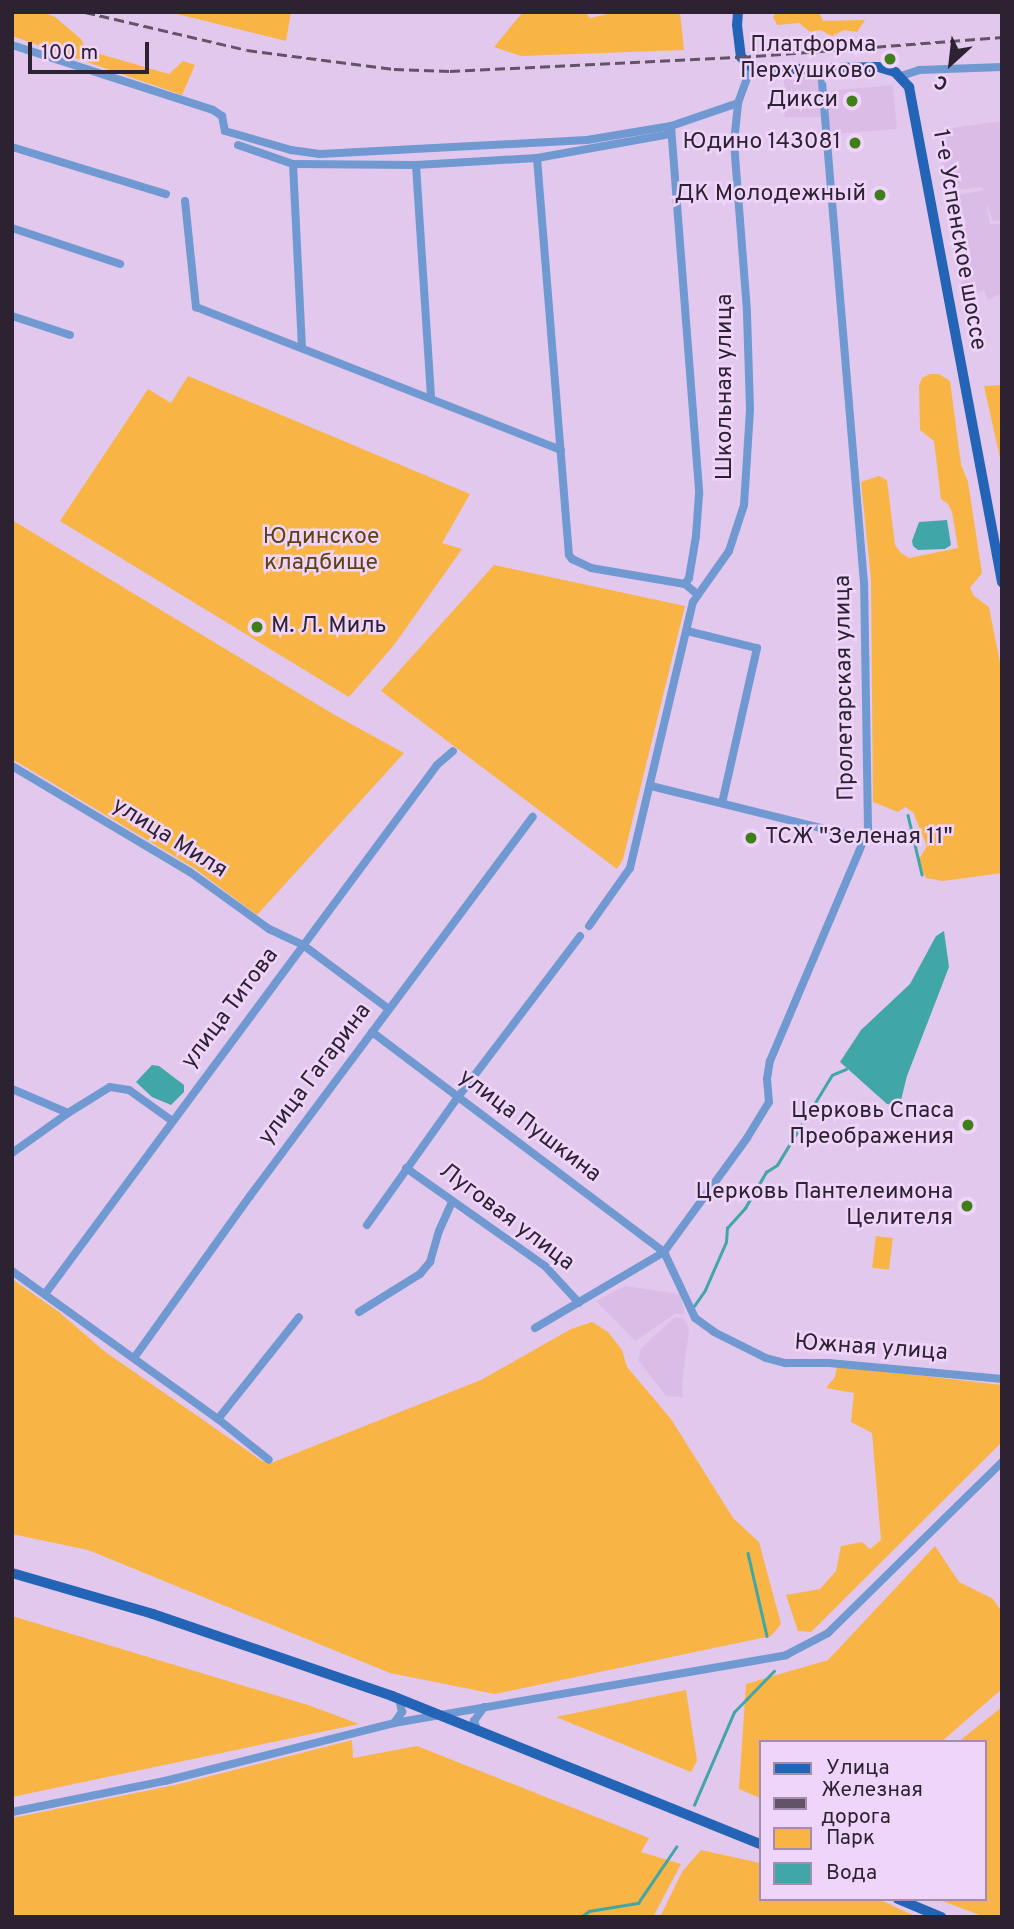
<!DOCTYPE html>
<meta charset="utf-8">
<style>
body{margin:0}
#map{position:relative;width:1014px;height:1929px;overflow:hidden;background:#e3c8ed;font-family:Overpass,sans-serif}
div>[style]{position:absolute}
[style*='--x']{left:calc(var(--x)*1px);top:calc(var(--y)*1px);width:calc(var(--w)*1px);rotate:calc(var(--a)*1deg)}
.built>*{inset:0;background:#dbbce7;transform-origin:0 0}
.green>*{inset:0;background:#f8b445;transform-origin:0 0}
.water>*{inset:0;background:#41a6a7}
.stream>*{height:2.5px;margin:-1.25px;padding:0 1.25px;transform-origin:1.25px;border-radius:1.25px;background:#41a6a7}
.minor>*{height:8px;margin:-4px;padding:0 4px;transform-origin:4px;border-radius:4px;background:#7099d2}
.major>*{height:10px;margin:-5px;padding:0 5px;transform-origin:5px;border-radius:5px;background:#2464b6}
.rail>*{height:2.5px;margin-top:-1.25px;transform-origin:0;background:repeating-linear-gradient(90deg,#635369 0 10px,transparent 0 15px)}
.dots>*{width:19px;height:19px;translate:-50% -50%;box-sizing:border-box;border:4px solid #f0d5fb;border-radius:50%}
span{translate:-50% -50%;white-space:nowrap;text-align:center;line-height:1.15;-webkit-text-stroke:5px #f0d5fb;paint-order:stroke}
.poi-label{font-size:23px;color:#2d2231}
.right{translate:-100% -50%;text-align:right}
.left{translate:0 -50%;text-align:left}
.street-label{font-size:23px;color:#2d2231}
.park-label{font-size:23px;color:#5e4211}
.frame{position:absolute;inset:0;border:14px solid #2d2231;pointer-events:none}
.legend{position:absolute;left:759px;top:1740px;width:228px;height:161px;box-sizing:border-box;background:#f0d5fb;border:2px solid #a28daa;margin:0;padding:9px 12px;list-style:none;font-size:21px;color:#2d2231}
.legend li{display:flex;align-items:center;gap:14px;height:35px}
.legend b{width:35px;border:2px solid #a28daa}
.north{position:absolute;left:916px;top:28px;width:70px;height:70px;-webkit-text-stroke:5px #f0d5fb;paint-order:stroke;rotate:207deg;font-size:19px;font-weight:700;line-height:28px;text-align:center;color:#2d2231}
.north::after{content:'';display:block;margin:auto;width:24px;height:32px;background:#2d2231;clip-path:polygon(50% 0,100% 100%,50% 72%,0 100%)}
.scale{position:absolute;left:28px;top:42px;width:121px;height:32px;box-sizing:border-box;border:4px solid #2d2231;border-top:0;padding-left:9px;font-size:21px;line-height:24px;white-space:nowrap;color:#2d2231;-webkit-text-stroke:5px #f0d5fb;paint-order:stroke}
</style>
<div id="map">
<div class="built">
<div style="left:820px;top:77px;width:40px;height:36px;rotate:89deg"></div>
<div style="left:893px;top:85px;width:44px;height:69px;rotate:85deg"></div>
<div style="clip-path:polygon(1002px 121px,1002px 221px,993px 221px,986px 202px,990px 224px,1002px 224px,1002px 307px,999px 294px,988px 300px,984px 290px,965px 297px,960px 282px,973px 275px,956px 226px,967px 223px,954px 196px,983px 190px,982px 187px,956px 190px,943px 175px,938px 130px)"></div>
<div style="clip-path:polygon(625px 1286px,680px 1294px,685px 1314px,675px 1314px,635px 1341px,596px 1301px)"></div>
<div style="clip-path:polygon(675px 1317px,684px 1319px,689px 1330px,682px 1384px,683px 1397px,666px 1396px,638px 1360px,641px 1348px)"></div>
</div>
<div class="green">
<div style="clip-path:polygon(12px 12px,42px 12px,55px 17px,81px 39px,86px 50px,169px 74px,183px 61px,195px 65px,182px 95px,12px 36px)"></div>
<div style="clip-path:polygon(169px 12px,291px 12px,286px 41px)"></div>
<div style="clip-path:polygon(523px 12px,585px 12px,590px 18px,617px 12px,680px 12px,684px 50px,521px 56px,494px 47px)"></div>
<div style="clip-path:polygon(776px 12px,819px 12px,823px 21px,865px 20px,857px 32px,844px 30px,832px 36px,820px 30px,810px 32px,799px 23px,777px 25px,773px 17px)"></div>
<div style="clip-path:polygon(930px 374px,939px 374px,950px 381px,961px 464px,968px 482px,982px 573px,970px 588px,974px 596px,989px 607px,1002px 673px,1002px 873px,943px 881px,926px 878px,918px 861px,927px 846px,913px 812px,905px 807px,898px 812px,873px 802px,871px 580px,861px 482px,879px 476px,887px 480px,895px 545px,901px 553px,909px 558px,958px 548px,952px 512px,948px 504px,941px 499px,934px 441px,920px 430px,919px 386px,922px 378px)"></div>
<div style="clip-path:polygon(188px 376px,470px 494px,442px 543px,462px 549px,394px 645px,349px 697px,60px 521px,148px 389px,171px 403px)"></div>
<div style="clip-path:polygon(1002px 385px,1002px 467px,984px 386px)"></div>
<div style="clip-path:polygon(12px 520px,333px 714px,404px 753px,257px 915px,194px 868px,12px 759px)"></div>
<div style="clip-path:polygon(494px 565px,685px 606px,623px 859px,617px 869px,381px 691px)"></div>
<div style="left:876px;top:1236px;width:17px;height:32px;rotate:7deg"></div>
<div style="clip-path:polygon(12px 1279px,59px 1312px,104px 1351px,262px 1461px,271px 1463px,481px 1380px,571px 1329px,592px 1322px,608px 1332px,622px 1350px,627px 1367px,671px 1419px,733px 1518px,759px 1542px,781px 1624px,771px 1636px,495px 1694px,390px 1673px,88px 1550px,12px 1534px)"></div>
<div style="clip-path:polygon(837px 1366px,1002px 1385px,1002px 1442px,811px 1632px,798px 1631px,786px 1595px,820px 1589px,836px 1571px,841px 1546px,862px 1542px,870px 1549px,881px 1540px,872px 1433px,851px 1422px,854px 1393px,826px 1388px,835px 1377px)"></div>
<div style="clip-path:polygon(935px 1546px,959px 1582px,993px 1599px,1002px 1612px,1002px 1689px,941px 1742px,760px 1742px,760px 1798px,739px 1789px,746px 1684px,828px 1660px)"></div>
<div style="clip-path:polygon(12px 1616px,311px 1706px,359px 1724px,12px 1797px)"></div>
<div style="clip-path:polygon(686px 1690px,697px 1761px,691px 1772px,556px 1717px)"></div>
<div style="clip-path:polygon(1002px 1707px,1002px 1917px,985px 1917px,937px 1899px,984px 1899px,984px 1742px,958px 1742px)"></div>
<div style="clip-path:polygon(352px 1740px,353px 1758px,417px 1746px,649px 1838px,641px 1852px,681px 1864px,653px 1917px,12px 1917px,12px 1818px,175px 1785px)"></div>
<div style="clip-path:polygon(701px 1850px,760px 1863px,760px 1899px,878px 1899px,917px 1917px,660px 1917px,682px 1872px)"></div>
</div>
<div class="water">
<div style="clip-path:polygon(947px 520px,951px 545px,945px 549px,918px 550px,913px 546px,912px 541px,919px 522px)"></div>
<div style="clip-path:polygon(944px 931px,949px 967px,907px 1076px,901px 1100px,895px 1105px,887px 1104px,840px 1062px,861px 1030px,910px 984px,936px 936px)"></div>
<div style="clip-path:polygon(152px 1065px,159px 1066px,184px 1085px,184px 1092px,171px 1105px,152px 1097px,136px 1082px)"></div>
</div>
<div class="stream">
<div style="--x:908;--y:815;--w:61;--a:76.7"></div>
<div style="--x:694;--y:1306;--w:19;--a:-55"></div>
<div style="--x:705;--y:1290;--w:52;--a:-66.4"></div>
<div style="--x:726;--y:1242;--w:14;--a:-86"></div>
<div style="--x:727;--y:1228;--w:27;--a:-48"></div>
<div style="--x:745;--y:1208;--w:42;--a:-59.7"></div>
<div style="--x:766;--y:1172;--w:13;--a:-32"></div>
<div style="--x:777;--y:1165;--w:105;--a:-58.6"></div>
<div style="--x:832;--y:1075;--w:15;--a:-23"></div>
<div style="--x:748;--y:1553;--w:85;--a:77.1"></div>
<div style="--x:694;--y:1805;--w:101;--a:-66.7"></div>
<div style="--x:734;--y:1712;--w:57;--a:-45.7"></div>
<div style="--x:581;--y:1917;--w:10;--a:-37"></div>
<div style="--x:589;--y:1911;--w:50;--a:-9.3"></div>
<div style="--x:638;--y:1903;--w:68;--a:-55.8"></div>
</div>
<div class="minor">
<div style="--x:12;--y:45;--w:211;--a:17.9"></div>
<div style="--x:213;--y:110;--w:11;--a:34"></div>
<div style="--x:222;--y:116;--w:15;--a:79"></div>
<div style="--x:225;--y:131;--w:69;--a:16.1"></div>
<div style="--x:291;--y:150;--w:29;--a:8"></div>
<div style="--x:320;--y:154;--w:267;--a:-3"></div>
<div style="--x:587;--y:140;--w:85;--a:-9.5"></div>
<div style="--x:671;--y:126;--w:71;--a:-18.9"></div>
<div style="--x:901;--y:76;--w:19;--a:-18"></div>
<div style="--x:919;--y:70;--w:83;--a:-2.1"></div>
<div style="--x:671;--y:126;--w:369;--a:85.6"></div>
<div style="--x:699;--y:494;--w:42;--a:94.1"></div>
<div style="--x:696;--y:536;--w:43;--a:99.5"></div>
<div style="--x:689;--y:578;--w:7;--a:124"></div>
<div style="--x:238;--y:145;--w:58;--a:19.1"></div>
<div style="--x:293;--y:164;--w:123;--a:0.5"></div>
<div style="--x:416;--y:165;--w:121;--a:-3.3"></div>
<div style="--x:537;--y:158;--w:135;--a:-10.2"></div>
<div style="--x:12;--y:147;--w:161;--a:17"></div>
<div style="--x:537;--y:158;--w:398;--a:85.4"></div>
<div style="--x:569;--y:555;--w:5;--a:53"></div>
<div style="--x:572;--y:559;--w:21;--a:25"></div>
<div style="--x:591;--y:568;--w:95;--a:9.7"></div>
<div style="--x:685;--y:584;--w:17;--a:40"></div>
<div style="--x:293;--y:164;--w:183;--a:87.2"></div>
<div style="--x:416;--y:165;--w:233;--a:86.3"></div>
<div style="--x:185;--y:201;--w:107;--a:84.1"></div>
<div style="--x:196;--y:307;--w:392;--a:21.4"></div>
<div style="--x:12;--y:228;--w:114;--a:18.4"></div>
<div style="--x:12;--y:316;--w:61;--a:18.1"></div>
<div style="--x:687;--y:631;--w:72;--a:13.7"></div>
<div style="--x:757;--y:648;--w:159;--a:102.7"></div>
<div style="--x:12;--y:766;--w:207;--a:30.8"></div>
<div style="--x:190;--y:872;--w:97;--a:35.8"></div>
<div style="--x:269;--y:929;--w:38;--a:25"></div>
<div style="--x:303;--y:945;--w:107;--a:36.7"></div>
<div style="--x:651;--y:786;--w:220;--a:13.9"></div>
<div style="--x:589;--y:926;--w:71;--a:-54.7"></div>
<div style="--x:630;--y:868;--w:273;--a:-76.7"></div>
<div style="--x:693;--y:602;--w:62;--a:-54.8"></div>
<div style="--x:729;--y:551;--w:48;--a:-71.9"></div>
<div style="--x:744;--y:505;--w:96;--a:-86.4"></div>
<div style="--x:750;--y:409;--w:98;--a:-91.8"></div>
<div style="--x:747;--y:311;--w:169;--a:-94.4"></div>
<div style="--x:734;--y:142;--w:39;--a:-84"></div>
<div style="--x:738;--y:103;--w:37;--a:-70"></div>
<div style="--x:372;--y:1032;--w:366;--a:37"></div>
<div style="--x:664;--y:1252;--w:73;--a:64.8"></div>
<div style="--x:695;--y:1318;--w:24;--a:36"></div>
<div style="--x:714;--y:1332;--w:58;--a:26.6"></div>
<div style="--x:766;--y:1358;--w:20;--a:15"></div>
<div style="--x:785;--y:1363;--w:44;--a:0"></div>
<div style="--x:829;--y:1363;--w:174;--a:5.3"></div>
<div style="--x:12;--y:1089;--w:61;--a:23.2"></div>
<div style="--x:12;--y:1153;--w:69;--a:-35.5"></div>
<div style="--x:68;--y:1113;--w:49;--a:-31.8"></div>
<div style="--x:110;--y:1087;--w:19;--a:9"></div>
<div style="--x:129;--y:1090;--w:52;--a:35.5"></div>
<div style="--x:406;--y:1168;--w:170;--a:35.2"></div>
<div style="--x:545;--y:1266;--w:50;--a:47.4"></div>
<div style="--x:367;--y:1225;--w:157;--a:-54.6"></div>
<div style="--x:458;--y:1097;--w:202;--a:-52.8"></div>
<div style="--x:12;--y:1271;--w:254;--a:35.7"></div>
<div style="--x:218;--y:1419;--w:65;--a:38.8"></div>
<div style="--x:45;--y:1294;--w:658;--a:-53.46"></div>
<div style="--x:437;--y:765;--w:21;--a:-41"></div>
<div style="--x:359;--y:1312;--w:72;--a:-31.9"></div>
<div style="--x:420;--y:1274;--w:16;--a:-50"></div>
<div style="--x:430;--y:1262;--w:32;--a:-74"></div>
<div style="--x:439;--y:1231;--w:32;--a:-66"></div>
<div style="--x:535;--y:1328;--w:150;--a:-30.5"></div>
<div style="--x:664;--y:1252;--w:141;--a:-53.9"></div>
<div style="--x:747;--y:1138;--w:42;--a:-58.6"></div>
<div style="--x:769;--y:1102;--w:23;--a:-95"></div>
<div style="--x:767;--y:1079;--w:18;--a:-81"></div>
<div style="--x:770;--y:1061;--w:251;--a:-67"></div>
<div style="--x:868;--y:830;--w:247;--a:-90.9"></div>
<div style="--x:864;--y:583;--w:515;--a:-94.79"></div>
<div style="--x:134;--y:1358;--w:199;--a:-54.4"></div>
<div style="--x:250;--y:1196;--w:473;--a:-53.3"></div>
<div style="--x:218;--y:1419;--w:130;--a:-51.5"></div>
<div style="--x:394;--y:1723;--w:14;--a:-54"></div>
<div style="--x:402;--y:1712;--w:13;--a:-103"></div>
<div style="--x:478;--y:1732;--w:12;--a:-110"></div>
<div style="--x:474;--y:1721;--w:17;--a:-54"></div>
<div style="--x:12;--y:1812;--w:156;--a:-11.5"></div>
<div style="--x:165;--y:1781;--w:236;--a:-14.2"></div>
<div style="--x:394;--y:1723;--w:398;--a:-9.8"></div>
<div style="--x:786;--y:1655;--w:47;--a:-27.6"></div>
<div style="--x:828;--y:1633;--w:244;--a:-44.5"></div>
</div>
<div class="major">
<div style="--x:738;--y:12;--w:13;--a:94"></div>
<div style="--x:737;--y:25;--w:32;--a:83"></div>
<div style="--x:741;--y:57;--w:19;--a:43"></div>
<div style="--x:755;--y:70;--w:123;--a:-1.4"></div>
<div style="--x:878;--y:67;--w:18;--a:16"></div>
<div style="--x:895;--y:72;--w:21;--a:47"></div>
<div style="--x:909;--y:87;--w:504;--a:79.36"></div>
<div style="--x:12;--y:1573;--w:147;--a:16.2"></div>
<div style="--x:153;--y:1614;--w:253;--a:18.9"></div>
<div style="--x:392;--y:1696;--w:397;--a:21.9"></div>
<div style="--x:898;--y:1899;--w:47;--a:22.7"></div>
</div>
<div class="rail">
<div style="--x:85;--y:12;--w:166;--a:13.2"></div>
<div style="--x:247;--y:50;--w:148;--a:7.4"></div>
<div style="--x:394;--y:69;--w:56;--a:2"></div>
<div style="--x:450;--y:71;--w:291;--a:-2.8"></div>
<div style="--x:741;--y:57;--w:262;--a:-4.4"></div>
</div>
<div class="dots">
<div style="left:890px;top:59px;background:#407e1a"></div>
<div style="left:852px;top:101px;background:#407e1a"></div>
<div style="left:855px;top:143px;background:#407e1a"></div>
<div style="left:880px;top:195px;background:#407e1a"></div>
<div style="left:257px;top:627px;background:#407e1a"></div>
<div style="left:751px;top:838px;background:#407e1a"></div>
<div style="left:968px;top:1125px;background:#407e1a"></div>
<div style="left:967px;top:1206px;background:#407e1a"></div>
</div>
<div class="poi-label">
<span class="right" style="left:876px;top:59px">Платформа<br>Перхушково</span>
<span class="right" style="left:838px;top:101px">Дикси</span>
<span class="right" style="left:841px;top:143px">Юдино 143081</span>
<span class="right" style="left:866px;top:195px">ДК Молодежный</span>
<span class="left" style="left:271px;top:627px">М. Л. Миль</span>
<span class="left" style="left:765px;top:838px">ТСЖ "Зеленая 11"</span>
<span class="right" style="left:954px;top:1125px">Церковь Спаса<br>Преображения</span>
<span class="right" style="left:953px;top:1206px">Церковь Пантелеимона<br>Целителя</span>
</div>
<div class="street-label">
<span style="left:958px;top:240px;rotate:80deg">1-е Успенское шоссе</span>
<span style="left:726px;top:387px;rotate:-90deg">Школьная улица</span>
<span style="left:846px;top:688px;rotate:-91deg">Пролетарская улица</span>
<span style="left:169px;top:839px;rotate:32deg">улица Миля</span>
<span style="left:231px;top:1009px;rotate:-53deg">улица Титова</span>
<span style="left:316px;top:1075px;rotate:-53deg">улица Гагарина</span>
<span style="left:529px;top:1127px;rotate:37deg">улица Пушкина</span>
<span style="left:506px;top:1218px;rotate:37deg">Луговая улица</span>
<span style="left:871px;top:1349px;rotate:4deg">Южная улица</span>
</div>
<div class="park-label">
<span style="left:321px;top:551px">Юдинское<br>кладбище</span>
</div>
<div class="frame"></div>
<ul class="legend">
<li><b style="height:9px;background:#2464b6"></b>Улица</li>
<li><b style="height:9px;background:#635369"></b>Железная дорога</li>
<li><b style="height:19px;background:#f8b445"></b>Парк</li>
<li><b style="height:19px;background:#41a6a7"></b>Вода</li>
</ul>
<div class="north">С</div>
<div class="scale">100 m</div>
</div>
